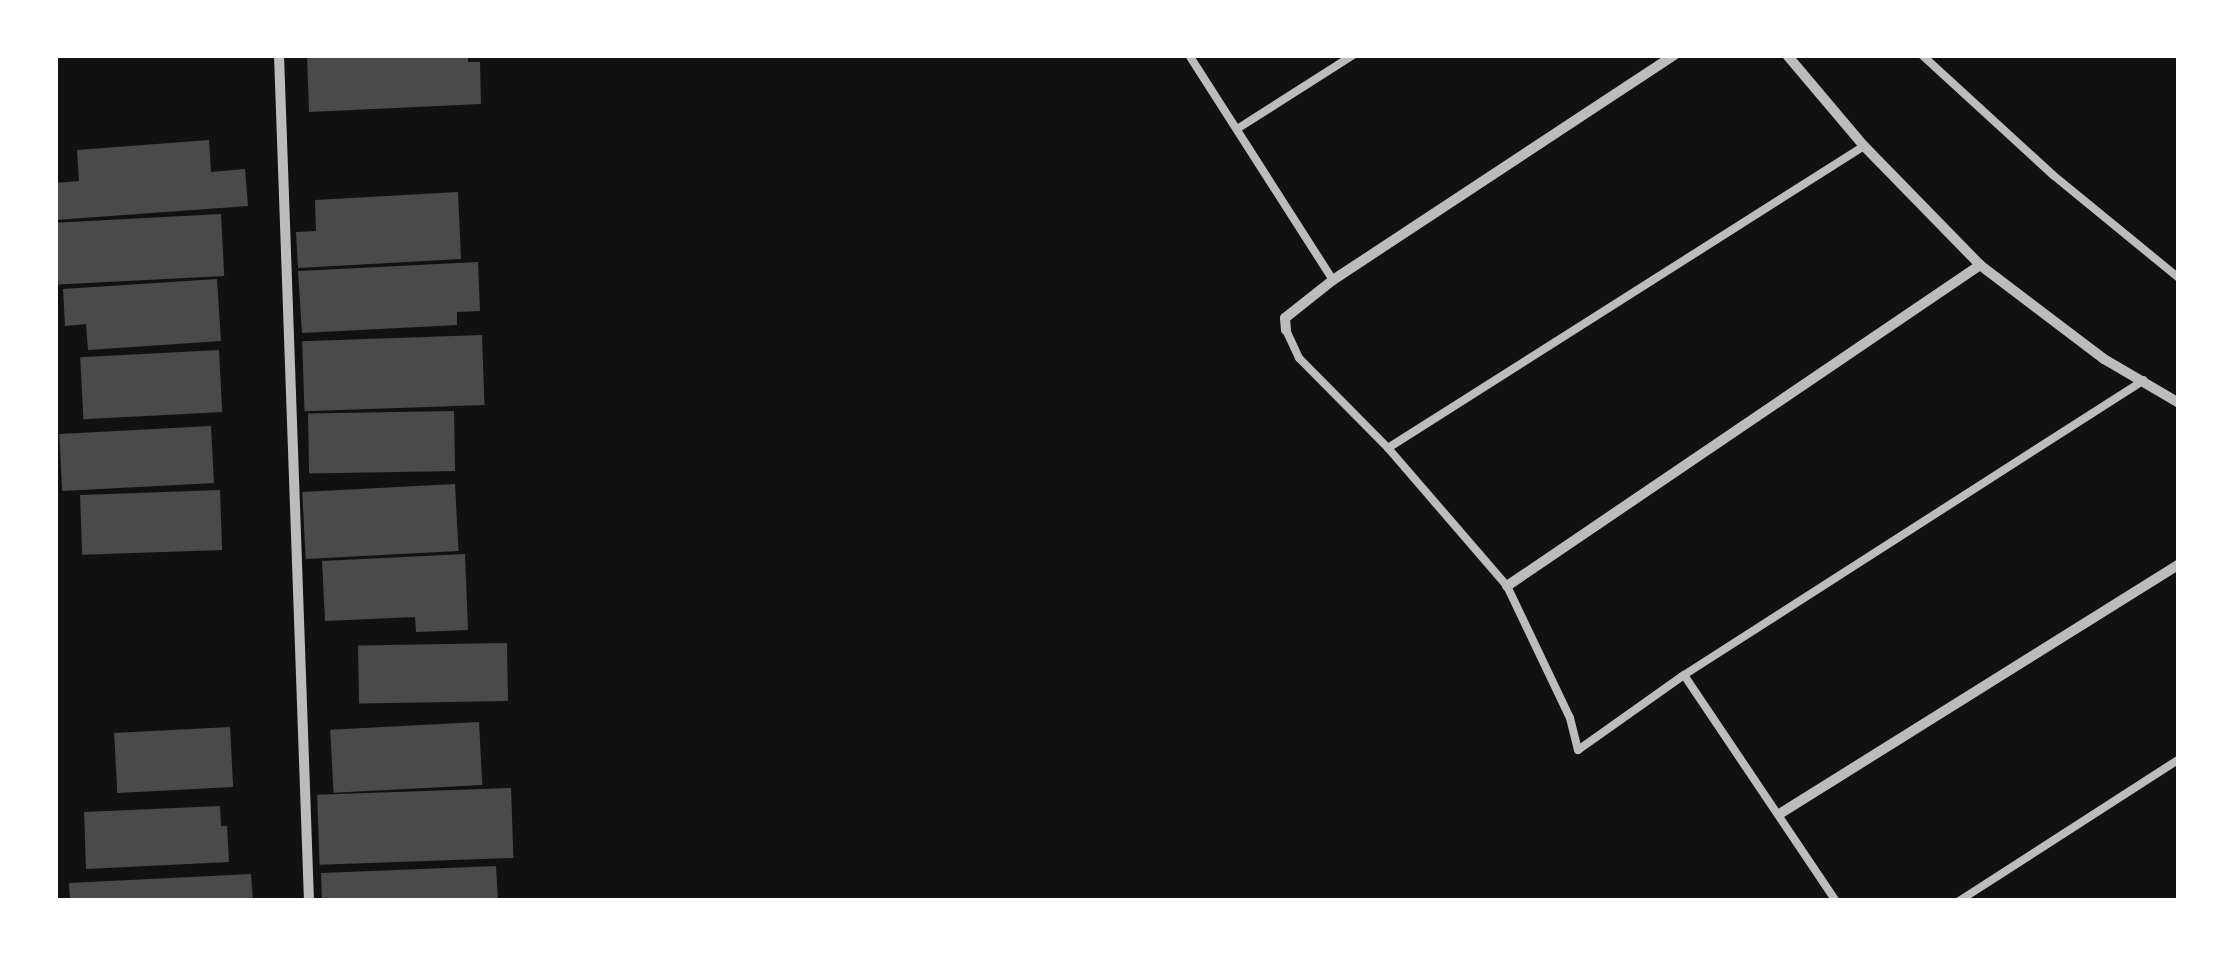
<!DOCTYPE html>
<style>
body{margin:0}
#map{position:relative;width:2234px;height:956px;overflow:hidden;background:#111;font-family:Cabin,sans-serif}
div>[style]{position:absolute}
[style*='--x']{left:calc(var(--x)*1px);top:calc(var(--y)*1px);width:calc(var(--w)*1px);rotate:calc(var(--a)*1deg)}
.building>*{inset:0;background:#4a4a4a;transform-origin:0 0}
.service>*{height:8px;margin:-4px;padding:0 4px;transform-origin:4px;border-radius:4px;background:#bcbcbc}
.minor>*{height:10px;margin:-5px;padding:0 5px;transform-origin:5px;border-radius:5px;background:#bcbcbc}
span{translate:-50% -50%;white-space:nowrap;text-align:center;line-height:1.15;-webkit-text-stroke:8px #fff;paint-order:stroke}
.frame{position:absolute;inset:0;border:58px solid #fff;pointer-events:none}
</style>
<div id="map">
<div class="building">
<div style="clip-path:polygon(307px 55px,468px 55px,468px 62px,480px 62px,481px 104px,309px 112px)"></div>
<div style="clip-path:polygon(209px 140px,211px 172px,245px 169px,248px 206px,55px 220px,55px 183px,79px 181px,77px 150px)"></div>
<div style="clip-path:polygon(458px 192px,461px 259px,298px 268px,296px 232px,316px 231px,315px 200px)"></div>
<div style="left:221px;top:214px;width:62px;height:166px;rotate:87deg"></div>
<div style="clip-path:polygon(478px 262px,480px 311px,457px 312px,457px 325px,302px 333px,298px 271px)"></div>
<div style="clip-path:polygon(217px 279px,221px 341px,88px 350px,86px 324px,65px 326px,63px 289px)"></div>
<div style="left:482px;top:335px;width:70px;height:180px;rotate:88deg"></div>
<div style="left:219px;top:350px;width:62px;height:139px;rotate:87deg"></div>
<div style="left:454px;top:411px;width:60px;height:146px;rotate:89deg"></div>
<div style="left:211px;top:426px;width:57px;height:152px;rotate:87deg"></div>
<div style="left:455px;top:484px;width:67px;height:153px;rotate:87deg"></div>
<div style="left:220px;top:490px;width:60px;height:140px;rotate:88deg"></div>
<div style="clip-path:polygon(465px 554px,468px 630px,416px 632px,415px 617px,325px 621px,322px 561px)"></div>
<div style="left:507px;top:643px;width:58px;height:149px;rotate:89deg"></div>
<div style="left:479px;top:722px;width:63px;height:149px;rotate:87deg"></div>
<div style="left:230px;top:727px;width:60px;height:116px;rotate:87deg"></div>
<div style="left:511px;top:788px;width:70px;height:194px;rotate:88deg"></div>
<div style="clip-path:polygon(220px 806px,221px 826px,227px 826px,229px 862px,86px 869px,84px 812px)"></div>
<div style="clip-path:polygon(496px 866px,498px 901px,322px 901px,321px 873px)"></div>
<div style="clip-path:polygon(251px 874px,253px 901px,70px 901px,69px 883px)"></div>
</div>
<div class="service">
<div style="--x:1189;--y:55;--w:267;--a:57.4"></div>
<div style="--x:1922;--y:55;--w:178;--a:42.5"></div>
<div style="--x:2053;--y:175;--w:163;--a:39.3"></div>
<div style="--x:1237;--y:129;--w:138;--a:-32.5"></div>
<div style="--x:1286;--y:330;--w:31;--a:65"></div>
<div style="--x:1299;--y:358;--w:127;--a:45.3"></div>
<div style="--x:1388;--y:448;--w:182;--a:49.2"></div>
<div style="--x:1507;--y:586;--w:146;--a:64.5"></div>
<div style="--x:1570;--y:718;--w:33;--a:76"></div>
<div style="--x:1578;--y:750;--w:130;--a:-35.3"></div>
<div style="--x:1684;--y:675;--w:546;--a:-32.67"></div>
<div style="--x:1388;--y:448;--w:564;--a:-32.39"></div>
<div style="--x:1684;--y:675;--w:272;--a:56.1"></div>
<div style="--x:1959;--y:901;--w:262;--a:-32.8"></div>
</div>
<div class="minor">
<div style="--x:279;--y:55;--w:847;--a:87.97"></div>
<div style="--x:1787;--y:55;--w:119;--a:49.8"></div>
<div style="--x:1864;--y:146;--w:166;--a:45.7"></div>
<div style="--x:1980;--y:265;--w:156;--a:37.2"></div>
<div style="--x:2104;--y:359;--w:87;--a:30.4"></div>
<div style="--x:1286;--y:330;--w:12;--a:-95"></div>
<div style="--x:1285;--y:318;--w:61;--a:-38.4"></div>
<div style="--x:1333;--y:280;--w:409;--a:-33.4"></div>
<div style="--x:1507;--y:586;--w:572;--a:-34.16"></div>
<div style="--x:1781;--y:813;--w:469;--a:-32"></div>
</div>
<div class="frame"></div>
</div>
